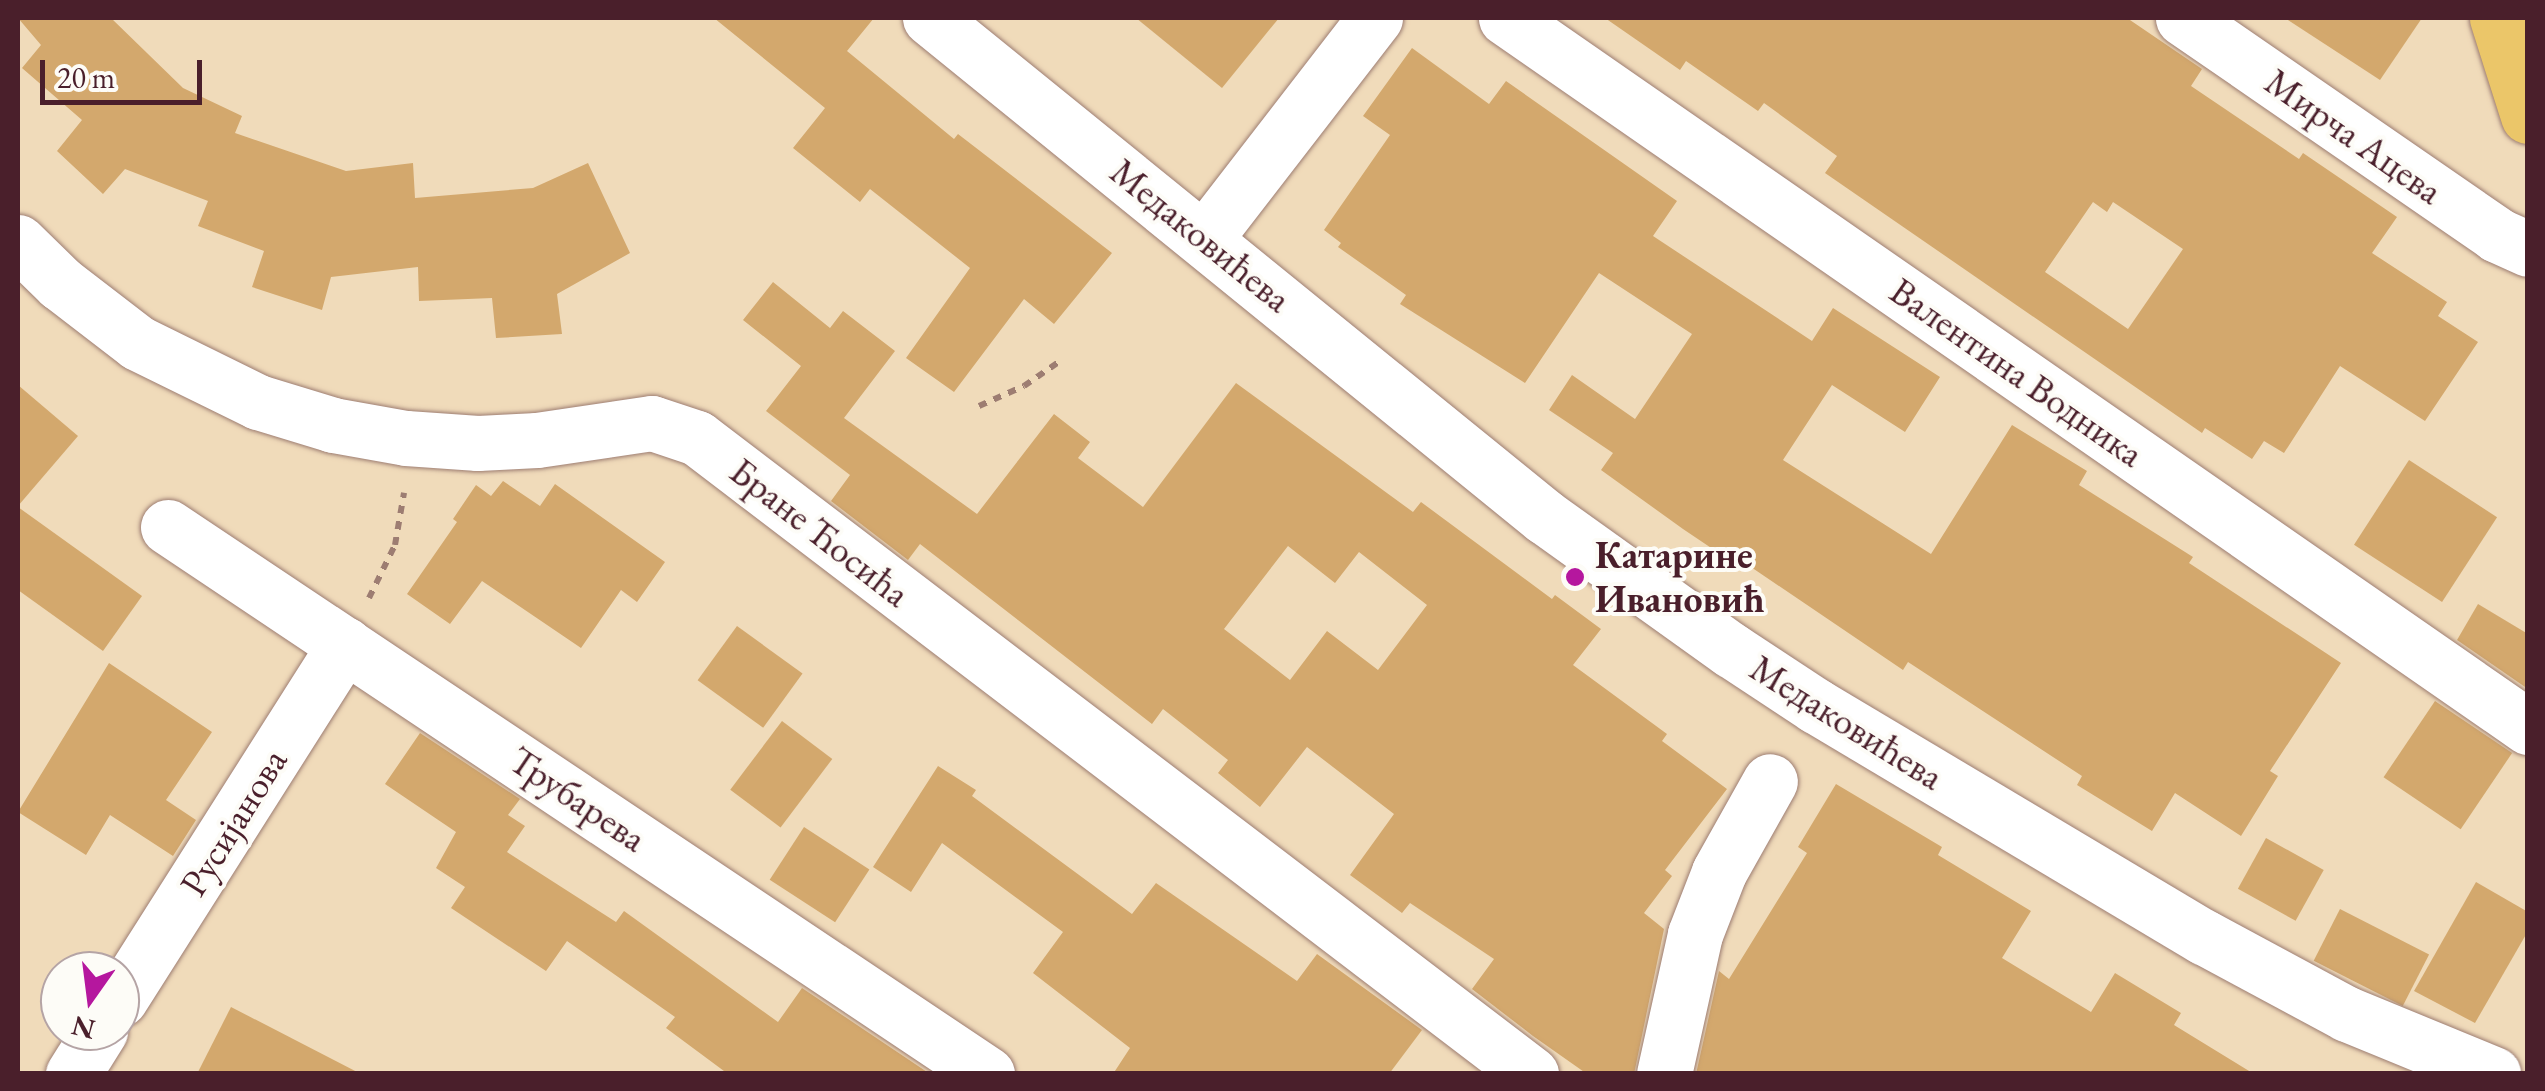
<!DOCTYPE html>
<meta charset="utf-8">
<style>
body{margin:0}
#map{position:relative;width:2545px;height:1091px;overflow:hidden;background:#f0dbba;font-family:"EB Garamond",serif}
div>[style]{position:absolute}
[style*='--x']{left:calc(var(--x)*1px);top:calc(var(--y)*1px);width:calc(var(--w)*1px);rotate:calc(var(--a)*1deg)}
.building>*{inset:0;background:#d3a86d;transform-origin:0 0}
.path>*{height:6px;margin-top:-3px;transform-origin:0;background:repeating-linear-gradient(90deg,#9d7d72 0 8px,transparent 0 16px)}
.roads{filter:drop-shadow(0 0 2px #9d7d72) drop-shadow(0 0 2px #9d7d72)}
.minor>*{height:55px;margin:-27.5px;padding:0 27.5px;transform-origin:27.5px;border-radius:27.5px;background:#fff}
.major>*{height:55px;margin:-27.5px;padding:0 27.5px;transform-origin:27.5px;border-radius:27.5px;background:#ebc669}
.dots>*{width:28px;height:28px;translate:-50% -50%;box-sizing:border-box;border:5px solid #fdfcf7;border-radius:50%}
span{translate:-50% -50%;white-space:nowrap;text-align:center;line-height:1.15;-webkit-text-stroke:8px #fdfcf7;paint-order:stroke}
.street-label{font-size:38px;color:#4a1f2b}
.poi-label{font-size:38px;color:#4a1f2b;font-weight:700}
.left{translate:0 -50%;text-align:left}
.frame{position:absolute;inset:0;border:20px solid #4a1f2b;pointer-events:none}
.north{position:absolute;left:40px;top:951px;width:100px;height:100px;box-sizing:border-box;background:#fdfcf7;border:2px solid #b5a4a5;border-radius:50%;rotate:194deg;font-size:28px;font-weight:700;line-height:40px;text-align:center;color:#4a1f2b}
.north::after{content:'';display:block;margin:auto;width:35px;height:45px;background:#b5179e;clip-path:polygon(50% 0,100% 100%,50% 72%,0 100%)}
.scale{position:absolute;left:40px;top:60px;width:162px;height:45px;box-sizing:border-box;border:5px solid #4a1f2b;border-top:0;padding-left:12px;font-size:30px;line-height:35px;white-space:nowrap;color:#4a1f2b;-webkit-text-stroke:8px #fdfcf7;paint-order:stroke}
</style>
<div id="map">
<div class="building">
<div style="clip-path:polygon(18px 18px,111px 18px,183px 88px,242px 116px,235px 133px,346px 171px,413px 163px,415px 198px,533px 188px,588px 163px,630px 253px,557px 294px,562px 334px,496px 338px,492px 298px,419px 301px,418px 267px,331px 277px,322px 310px,252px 287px,264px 251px,198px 226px,208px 201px,125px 169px,103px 194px,57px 151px,82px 120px,22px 68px,41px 45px)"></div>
<div style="clip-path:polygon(714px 18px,874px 18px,847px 51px,954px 139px,958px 134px,1112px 253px,1054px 324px,1024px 299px,954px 392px,906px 358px,970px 268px,870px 189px,860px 202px,793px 148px,825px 108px)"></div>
<div style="clip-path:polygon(1136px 18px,1279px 18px,1222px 88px)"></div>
<div style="clip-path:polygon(evenodd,1605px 18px,2127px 18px,2202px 69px,2191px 86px,2299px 159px,2303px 153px,2397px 217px,2372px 253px,2447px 302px,2438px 316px,2478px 342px,2425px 421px,2340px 366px,2284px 453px,2264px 441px,2252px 459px,2205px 428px,2202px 433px,1825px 173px,1837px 156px,1764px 103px,1758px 111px,1686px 61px,1680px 70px,1605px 18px,2093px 202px,2107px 212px,2113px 202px,2183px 249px,2128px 329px,2045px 272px,2093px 202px)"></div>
<div style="clip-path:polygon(2285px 18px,2422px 18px,2380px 80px)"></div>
<div style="clip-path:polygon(1412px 48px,1489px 104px,1506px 81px,1677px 201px,1653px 236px,1812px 341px,1833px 308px,1940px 377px,1905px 432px,1832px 385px,1783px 460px,1931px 554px,2012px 425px,2087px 471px,2079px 485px,2193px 557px,2189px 563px,2341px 663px,2270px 771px,2278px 776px,2241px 836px,2175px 793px,2152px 831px,2077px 785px,2082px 776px,1908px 662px,1903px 670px,1748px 565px,1744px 570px,1683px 529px,1601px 470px,1613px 453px,1549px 410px,1572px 375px,1635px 419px,1692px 334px,1599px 273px,1525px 383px,1400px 304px,1406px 295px,1338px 247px,1341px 243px,1324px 230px,1390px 135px,1363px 116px)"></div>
<div style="clip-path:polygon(evenodd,773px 282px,830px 328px,843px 311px,895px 351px,844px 418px,977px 514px,1054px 414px,1090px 442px,1078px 458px,1143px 507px,1236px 383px,1413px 512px,1421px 502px,1552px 599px,1555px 595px,1601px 629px,1573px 665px,1667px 734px,1662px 741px,1727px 789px,1665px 870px,1672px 876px,1644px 913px,1664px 929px,1634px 1074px,1587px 1074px,1533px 1036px,1472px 989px,1494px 959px,1410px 903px,1402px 913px,1350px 875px,1394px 814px,1307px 747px,1260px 807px,1218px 773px,1228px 760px,1163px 709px,1152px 724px,920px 544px,908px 560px,831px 501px,850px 475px,766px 411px,801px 366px,743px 320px,773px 282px,1288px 546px,1335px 583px,1359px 552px,1427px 605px,1378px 670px,1327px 631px,1290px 680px,1224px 629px,1288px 546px)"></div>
<div style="clip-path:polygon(18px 385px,78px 436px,18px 506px)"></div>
<div style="left:2409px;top:460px;width:105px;height:101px;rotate:33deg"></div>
<div style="clip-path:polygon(503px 481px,540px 506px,555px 484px,665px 562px,637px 602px,621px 590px,581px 648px,482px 581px,450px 624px,407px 594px,457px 522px,453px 519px,476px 485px,491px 496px)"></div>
<div style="clip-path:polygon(18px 507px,142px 596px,103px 651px,18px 590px)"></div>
<div style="clip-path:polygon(2478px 604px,2528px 634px,2528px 689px,2457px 640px)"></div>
<div style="left:737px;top:626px;width:81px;height:67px;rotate:36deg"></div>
<div style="clip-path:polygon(109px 663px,212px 732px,166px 800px,196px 820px,173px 856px,110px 815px,86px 855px,18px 812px)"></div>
<div style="left:2435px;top:701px;width:93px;height:92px;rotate:34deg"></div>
<div style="left:782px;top:721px;width:63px;height:86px;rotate:37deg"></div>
<div style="clip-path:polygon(420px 733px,520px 799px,508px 815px,525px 826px,507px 852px,616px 922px,624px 911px,778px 1022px,802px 988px,930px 1074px,728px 1074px,666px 1028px,675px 1017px,567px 941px,546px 971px,451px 908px,465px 887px,436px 868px,456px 832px,385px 784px)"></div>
<div style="clip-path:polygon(938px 766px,976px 790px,972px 796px,1132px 914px,1156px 883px,1297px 981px,1317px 954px,1422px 1030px,1389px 1074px,1113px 1074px,1130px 1048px,1033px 973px,1063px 932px,942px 843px,911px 892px,873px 867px)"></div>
<div style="clip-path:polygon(1836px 784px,1942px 847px,1938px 855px,2031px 911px,2002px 958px,2091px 1012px,2115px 973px,2181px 1013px,2174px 1025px,2254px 1074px,1696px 1074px,1719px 971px,1729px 979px,1807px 853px,1798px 847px)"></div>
<div style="left:804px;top:827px;width:78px;height:63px;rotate:33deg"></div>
<div style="left:2266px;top:838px;width:66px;height:58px;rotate:29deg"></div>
<div style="clip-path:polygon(2476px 882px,2528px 912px,2528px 931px,2475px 1023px,2414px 991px)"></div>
<div style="left:2340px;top:909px;width:100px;height:58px;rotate:27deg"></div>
<div style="clip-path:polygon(231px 1007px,361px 1074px,197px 1074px)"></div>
</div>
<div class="path">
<div style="--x:979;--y:406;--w:49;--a:-24"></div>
<div style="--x:1024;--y:386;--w:47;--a:-34.7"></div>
<div style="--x:369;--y:598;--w:59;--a:-63.9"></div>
<div style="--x:395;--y:545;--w:53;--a:-80.2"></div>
</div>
<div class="roads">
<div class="minor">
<div style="--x:930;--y:18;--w:792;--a:39.06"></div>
<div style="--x:1545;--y:517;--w:229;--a:35.6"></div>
<div style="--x:1731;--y:650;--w:102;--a:33.4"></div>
<div style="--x:1816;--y:706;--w:452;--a:30.8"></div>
<div style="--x:2204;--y:937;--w:162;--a:28.3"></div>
<div style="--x:2347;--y:1014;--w:158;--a:22.3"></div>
<div style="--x:1506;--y:18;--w:1244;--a:34.75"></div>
<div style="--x:2183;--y:18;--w:382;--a:34.6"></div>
<div style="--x:2497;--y:235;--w:34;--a:24"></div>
<div style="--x:1205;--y:238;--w:278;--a:-52.3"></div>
<div style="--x:18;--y:242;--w:59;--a:44.3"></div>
<div style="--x:60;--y:283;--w:98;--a:37.6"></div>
<div style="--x:138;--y:343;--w:134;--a:26.2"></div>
<div style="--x:258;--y:402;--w:78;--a:17"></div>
<div style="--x:333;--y:425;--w:74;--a:10.1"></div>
<div style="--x:406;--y:438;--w:72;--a:4"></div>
<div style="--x:478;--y:443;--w:59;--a:-2.9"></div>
<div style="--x:537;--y:440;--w:116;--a:-8.4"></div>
<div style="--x:652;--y:423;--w:47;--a:18.4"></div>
<div style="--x:697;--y:438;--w:1049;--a:37.33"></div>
<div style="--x:168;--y:527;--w:985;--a:33.74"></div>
<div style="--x:120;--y:999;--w:420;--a:-57.6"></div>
<div style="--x:73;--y:1074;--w:51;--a:-57.9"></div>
<div style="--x:1664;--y:1074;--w:143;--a:-77.5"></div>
<div style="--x:1695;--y:934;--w:66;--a:-68.8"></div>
<div style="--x:1719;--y:872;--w:104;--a:-60.7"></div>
</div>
<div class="major">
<div style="--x:2497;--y:18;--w:103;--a:72.4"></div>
</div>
</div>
<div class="dots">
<div style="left:1575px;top:577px;background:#b5179e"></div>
</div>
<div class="street-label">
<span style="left:2354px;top:136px;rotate:35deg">Мирча Ацева</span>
<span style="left:1201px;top:235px;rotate:39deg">Медаковићева</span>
<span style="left:2017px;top:372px;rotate:35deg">Валентина Водника</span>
<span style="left:820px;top:532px;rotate:38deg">Бране Ћосића</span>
<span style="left:1847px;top:722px;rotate:32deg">Медаковићева</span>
<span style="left:578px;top:799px;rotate:34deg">Трубарева</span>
<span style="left:233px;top:822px;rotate:-58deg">Русијанова</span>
</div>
<div class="poi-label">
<span class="left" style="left:1595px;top:577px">Катарине<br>Ивановић</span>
</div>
<div class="frame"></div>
<div class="north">N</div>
<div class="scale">20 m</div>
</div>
